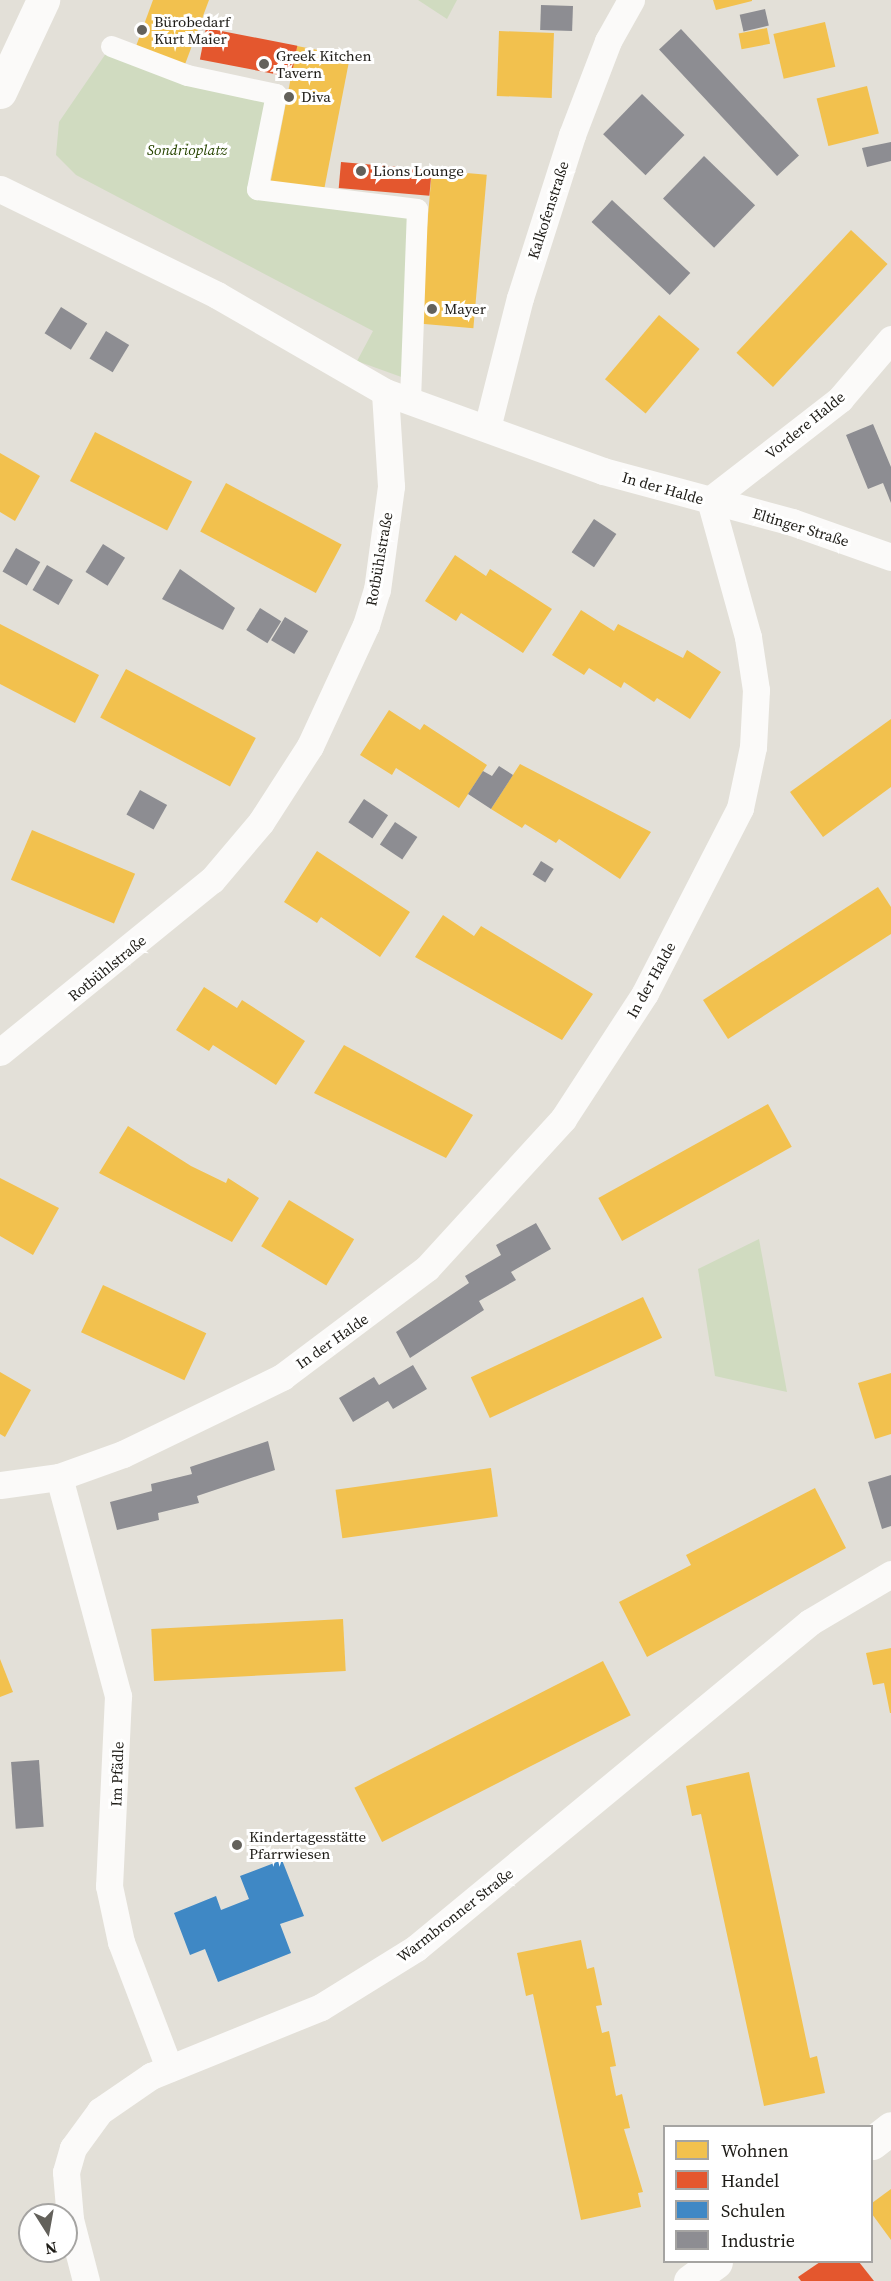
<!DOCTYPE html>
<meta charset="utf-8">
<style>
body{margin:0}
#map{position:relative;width:891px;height:2281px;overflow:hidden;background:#e3e0d8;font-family:"Source Serif 4",serif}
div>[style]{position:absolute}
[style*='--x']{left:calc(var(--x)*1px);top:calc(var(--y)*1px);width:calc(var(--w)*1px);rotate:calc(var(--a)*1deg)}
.green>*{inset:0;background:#d0dbc0}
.homes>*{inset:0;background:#f2c14e;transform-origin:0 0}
.shops>*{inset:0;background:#e4572e;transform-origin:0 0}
.schools>*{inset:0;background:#3f88c5}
.industry>*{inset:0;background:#8d8d92;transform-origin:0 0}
.pedestrian>*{height:21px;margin:-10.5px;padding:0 10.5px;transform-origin:10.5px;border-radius:10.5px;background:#fbfaf9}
.minor>*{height:27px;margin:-13.5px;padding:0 13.5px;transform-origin:13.5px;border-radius:13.5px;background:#fbfaf9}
.secondary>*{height:33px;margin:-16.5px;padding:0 16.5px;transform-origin:16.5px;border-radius:16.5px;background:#fbfaf9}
.dots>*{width:16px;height:16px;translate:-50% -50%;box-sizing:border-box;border:3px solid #fff;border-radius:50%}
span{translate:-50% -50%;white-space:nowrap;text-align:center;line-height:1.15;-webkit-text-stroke:6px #fff;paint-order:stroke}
.poi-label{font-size:15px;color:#1e1c17}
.left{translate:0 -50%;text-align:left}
.park-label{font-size:15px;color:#284500;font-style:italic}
.street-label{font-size:15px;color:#1e1c17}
.legend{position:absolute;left:663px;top:2125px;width:210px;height:138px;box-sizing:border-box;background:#fff;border:2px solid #a5a4a2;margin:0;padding:8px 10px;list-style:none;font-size:18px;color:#1e1c17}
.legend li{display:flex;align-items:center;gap:12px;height:30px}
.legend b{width:30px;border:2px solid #a5a4a2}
.north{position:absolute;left:18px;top:2203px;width:60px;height:60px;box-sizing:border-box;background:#fff;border:2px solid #a5a4a2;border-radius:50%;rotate:169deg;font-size:16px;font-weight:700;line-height:24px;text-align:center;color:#1e1c17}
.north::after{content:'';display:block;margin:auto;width:21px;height:27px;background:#63615b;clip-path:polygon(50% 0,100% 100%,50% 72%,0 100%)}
</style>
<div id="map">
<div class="green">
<div style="clip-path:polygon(418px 0,457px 0,447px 19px)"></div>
<div style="clip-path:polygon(111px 46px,276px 94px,257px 189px,417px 209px,418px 383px,357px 361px,373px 331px,76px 175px,56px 155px,59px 122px)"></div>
<div style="clip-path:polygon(759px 1239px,787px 1392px,715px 1376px,698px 1269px)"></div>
</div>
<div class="homes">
<div style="clip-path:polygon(153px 0,209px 0,184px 67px,135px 49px)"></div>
<div style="clip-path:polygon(713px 0,752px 0,752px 1px,716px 10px)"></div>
<div style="left:825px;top:22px;width:46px;height:53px;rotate:77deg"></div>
<div style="left:767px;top:28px;width:16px;height:29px;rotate:79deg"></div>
<div style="left:499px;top:31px;width:55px;height:65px;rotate:2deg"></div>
<div style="left:297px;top:46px;width:54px;height:142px;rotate:11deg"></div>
<div style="left:867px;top:86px;width:49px;height:52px;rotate:76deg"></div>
<div style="left:432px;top:170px;width:55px;height:154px;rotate:5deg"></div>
<div style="left:851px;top:230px;width:50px;height:168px;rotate:43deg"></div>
<div style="left:659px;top:315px;width:53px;height:84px;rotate:40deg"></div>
<div style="left:95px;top:432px;width:109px;height:55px;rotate:27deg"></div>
<div style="clip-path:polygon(0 453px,40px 476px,15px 521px,0 512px)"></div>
<div style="left:226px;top:483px;width:131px;height:55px;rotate:28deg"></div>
<div style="clip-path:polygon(455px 555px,486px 576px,490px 569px,552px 609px,523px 653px,461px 613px,456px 621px,425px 601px)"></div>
<div style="clip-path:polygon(581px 610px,614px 631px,618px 624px,683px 658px,687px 650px,721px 672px,690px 719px,657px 698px,654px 702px,624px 682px,621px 688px,589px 668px,584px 675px,552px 655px)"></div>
<div style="clip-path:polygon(0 624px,99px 675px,75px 723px,0 684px)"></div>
<div style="left:126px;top:669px;width:147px;height:55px;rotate:28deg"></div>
<div style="clip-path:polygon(389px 710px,420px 730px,424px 724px,487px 765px,459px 808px,396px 768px,392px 775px,360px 755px)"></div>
<div style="clip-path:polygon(891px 719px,891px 787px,823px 837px,790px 792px)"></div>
<div style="clip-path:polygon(520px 764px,651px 832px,620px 879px,559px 839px,556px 843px,525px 824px,522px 828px,491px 809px)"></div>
<div style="left:32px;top:830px;width:112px;height:54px;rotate:23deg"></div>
<div style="clip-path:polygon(317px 851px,410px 912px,380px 957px,321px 917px,317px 923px,284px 902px)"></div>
<div style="clip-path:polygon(878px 887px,891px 907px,891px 934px,728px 1039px,703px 1000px)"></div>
<div style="clip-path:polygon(443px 915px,474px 936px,481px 926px,593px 994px,562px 1040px,415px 957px)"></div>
<div style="clip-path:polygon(204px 987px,237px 1008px,242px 1000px,305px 1041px,276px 1085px,213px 1045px,209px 1051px,176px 1030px)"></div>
<div style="clip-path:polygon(344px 1045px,473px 1115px,446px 1158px,314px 1093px)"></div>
<div style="left:768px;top:1104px;width:49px;height:194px;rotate:61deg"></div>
<div style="clip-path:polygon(128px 1126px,191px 1166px,226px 1183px,228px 1178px,259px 1198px,232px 1242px,99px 1173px)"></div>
<div style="clip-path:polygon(0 1178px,59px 1208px,33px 1255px,0 1236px)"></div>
<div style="left:289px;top:1200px;width:76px;height:54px;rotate:31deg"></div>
<div style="left:103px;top:1285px;width:114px;height:52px;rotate:25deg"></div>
<div style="left:643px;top:1297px;width:45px;height:190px;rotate:65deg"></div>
<div style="clip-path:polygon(0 1372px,31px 1390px,5px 1437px,0 1434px)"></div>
<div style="clip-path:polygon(891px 1373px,891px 1434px,875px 1439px,858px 1383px)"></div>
<div style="left:491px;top:1468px;width:49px;height:157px;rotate:82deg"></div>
<div style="clip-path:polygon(815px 1488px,846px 1548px,647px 1657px,619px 1602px,691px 1565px,686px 1555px)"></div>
<div style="left:343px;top:1619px;width:52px;height:192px;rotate:87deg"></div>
<div style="clip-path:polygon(891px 1648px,891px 1713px,890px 1713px,884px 1683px,873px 1685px,866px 1653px)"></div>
<div style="clip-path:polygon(0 1659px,13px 1692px,0 1697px)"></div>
<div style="left:603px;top:1661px;width:61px;height:279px;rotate:63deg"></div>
<div style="clip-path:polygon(749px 1772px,810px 2058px,817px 2056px,825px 2093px,764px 2106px,701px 1814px,692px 1816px,686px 1786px)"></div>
<div style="clip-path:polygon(581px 1940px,587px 1969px,594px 1967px,602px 2005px,596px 2006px,602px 2033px,609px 2031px,616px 2066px,610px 2067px,616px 2096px,622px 2094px,630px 2128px,624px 2129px,643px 2192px,638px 2193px,641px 2207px,581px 2220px,533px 1994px,526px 1996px,517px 1953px)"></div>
<div style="clip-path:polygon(891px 2189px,891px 2240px,872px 2214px,872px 2203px)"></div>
</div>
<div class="shops">
<div style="left:206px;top:28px;width:93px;height:32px;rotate:11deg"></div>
<div style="left:341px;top:162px;width:91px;height:26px;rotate:5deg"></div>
<div style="clip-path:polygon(820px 2262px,859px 2262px,874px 2281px,801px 2281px,798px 2277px)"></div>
</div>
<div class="schools">
<div style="clip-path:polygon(282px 1860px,304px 1916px,280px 1924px,291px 1953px,218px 1982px,205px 1949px,190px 1955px,174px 1913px,216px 1896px,221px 1910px,249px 1899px,240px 1876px)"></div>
</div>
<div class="industry">
<div style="left:541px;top:5px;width:32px;height:25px;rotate:2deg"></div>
<div style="left:765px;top:9px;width:17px;height:26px;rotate:77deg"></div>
<div style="left:681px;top:29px;width:173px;height:30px;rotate:47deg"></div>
<div style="left:642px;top:94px;width:59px;height:56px;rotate:44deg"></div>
<div style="clip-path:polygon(891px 142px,891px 161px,867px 167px,862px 148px)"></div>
<div style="left:704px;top:156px;width:71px;height:59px;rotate:44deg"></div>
<div style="left:612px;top:200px;width:107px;height:30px;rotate:43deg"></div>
<div style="left:61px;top:307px;width:31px;height:31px;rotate:32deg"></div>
<div style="left:106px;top:331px;width:27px;height:32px;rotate:31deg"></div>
<div style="clip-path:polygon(873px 424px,891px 467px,891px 503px,883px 483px,868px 489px,846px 435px)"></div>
<div style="left:594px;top:519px;width:27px;height:40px;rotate:34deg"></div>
<div style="left:103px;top:544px;width:26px;height:33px;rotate:32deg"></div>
<div style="left:16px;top:548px;width:28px;height:27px;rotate:30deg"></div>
<div style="left:47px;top:565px;width:30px;height:29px;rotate:30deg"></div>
<div style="clip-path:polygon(180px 569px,235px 608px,223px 630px,162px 599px)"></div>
<div style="left:260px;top:608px;width:25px;height:26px;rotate:32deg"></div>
<div style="left:285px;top:617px;width:27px;height:27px;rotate:31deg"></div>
<div style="clip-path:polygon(499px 766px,513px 775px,491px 809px,468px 794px,483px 771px,492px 776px)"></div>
<div style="left:140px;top:790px;width:31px;height:28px;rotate:29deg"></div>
<div style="left:364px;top:799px;width:29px;height:28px;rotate:34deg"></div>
<div style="left:395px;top:822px;width:27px;height:27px;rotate:34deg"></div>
<div style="left:541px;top:861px;width:15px;height:16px;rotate:32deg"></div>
<div style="clip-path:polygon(536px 1223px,551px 1249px,511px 1272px,516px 1280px,479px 1301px,484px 1310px,410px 1358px,396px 1332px,469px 1283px,465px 1276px,501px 1255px,496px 1245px)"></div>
<div style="clip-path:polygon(413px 1365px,427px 1389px,393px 1409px,388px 1401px,353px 1422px,339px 1398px,374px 1377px,379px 1385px)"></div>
<div style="clip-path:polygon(268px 1441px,275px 1470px,197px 1496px,199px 1503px,158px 1513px,159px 1520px,117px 1530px,110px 1502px,152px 1491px,151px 1484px,192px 1474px,190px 1467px)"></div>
<div style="clip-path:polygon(891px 1475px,891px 1526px,882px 1529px,868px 1482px)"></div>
<div style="left:39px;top:1760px;width:67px;height:28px;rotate:86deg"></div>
</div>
<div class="pedestrian">
<div style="--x:111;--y:46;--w:81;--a:20.9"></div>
<div style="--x:187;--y:75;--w:91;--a:12.1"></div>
<div style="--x:276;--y:94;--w:97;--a:101.3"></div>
<div style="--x:257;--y:189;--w:161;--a:7.1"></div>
<div style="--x:417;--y:209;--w:192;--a:92.1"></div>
</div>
<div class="minor">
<div style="--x:0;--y:189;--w:242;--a:26"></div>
<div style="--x:217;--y:295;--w:194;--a:30"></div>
<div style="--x:385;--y:392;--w:232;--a:19.9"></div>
<div style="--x:603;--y:471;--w:196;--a:15.1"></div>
<div style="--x:792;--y:522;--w:105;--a:19.5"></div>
<div style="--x:487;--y:428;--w:134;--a:-75.8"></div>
<div style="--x:520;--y:298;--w:171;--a:-72.3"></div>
<div style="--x:572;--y:135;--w:101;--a:-69"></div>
<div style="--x:608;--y:41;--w:47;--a:-60.7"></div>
<div style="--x:710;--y:500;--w:165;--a:-37.8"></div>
<div style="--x:840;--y:399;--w:79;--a:-49.6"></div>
<div style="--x:0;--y:1052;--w:273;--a:-39.1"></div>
<div style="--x:212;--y:880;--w:76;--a:-49.8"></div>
<div style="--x:261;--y:822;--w:90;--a:-57.2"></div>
<div style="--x:310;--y:746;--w:133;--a:-65.2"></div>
<div style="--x:366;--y:625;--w:37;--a:-73"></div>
<div style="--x:377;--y:590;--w:105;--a:-82.3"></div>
<div style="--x:391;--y:486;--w:94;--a:-93.7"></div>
<div style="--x:59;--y:1477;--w:227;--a:74.9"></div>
<div style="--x:118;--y:1696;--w:190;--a:92.7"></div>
<div style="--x:109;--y:1886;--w:57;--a:77.9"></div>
<div style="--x:121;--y:1942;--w:135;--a:69.1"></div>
<div style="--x:0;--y:1485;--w:60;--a:-7.7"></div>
<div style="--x:59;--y:1477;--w:68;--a:-19.8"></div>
<div style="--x:123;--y:1454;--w:177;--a:-25.8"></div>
<div style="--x:282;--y:1377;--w:181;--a:-36.9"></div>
<div style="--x:427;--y:1268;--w:202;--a:-47.6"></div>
<div style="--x:563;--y:1119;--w:150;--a:-56.9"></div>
<div style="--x:645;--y:993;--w:208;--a:-62.8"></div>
<div style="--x:740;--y:808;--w:62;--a:-78"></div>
<div style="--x:753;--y:747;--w:57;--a:-87"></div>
<div style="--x:756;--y:690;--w:54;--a:-98.6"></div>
<div style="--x:748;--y:637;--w:142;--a:-105.5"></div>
<div style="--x:86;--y:2281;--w:64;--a:-104.5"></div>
<div style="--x:70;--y:2219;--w:47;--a:-94.9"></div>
<div style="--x:66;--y:2172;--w:25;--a:-74"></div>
<div style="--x:73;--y:2148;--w:46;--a:-53.9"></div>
<div style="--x:100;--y:2111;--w:62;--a:-34.5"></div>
<div style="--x:151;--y:2076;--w:183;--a:-22.1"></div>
<div style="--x:321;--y:2007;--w:112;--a:-31.8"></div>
<div style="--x:416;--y:1948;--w:511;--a:-39.6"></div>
<div style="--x:810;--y:1622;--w:94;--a:-30.7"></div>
</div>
<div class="secondary">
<div style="--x:0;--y:92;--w:102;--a:-64.9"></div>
<div style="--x:872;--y:2143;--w:24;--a:-38"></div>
<div style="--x:690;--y:2281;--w:32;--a:-36"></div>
</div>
<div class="dots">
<div style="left:142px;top:30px;background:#63615b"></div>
<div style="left:264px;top:64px;background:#63615b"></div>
<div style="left:289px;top:97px;background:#63615b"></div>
<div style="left:361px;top:171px;background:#63615b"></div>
<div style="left:432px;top:309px;background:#63615b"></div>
<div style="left:237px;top:1845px;background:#63615b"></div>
</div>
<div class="poi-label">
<span class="left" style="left:154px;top:30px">Bürobedarf<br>Kurt Maier</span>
<span class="left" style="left:276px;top:64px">Greek Kitchen<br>Tavern</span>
<span class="left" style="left:301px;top:97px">Diva</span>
<span class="left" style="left:373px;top:171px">Lions Lounge</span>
<span class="left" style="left:444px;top:309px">Mayer</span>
<span class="left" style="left:249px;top:1845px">Kindertagesstätte<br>Pfarrwiesen</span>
</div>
<div class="park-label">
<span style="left:187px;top:150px">Sondrioplatz</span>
</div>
<div class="street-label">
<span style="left:548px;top:210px;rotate:-72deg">Kalkofenstraße</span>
<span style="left:805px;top:425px;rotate:-39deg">Vordere Halde</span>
<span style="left:663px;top:488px;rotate:16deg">In der Halde</span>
<span style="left:801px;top:527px;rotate:17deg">Eltinger Straße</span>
<span style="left:379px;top:559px;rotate:-80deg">Rotbühlstraße</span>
<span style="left:107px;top:968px;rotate:-39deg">Rotbühlstraße</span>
<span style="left:651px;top:980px;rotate:-61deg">In der Halde</span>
<span style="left:332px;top:1341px;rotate:-35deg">In der Halde</span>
<span style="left:117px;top:1774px;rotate:-88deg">Im Pfädle</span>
<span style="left:455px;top:1915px;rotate:-38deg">Warmbronner Straße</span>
</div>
<ul class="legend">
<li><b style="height:16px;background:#f2c14e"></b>Wohnen</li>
<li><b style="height:16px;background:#e4572e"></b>Handel</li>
<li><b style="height:16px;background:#3f88c5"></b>Schulen</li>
<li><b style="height:16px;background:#8d8d92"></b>Industrie</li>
</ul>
<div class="north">N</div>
</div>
